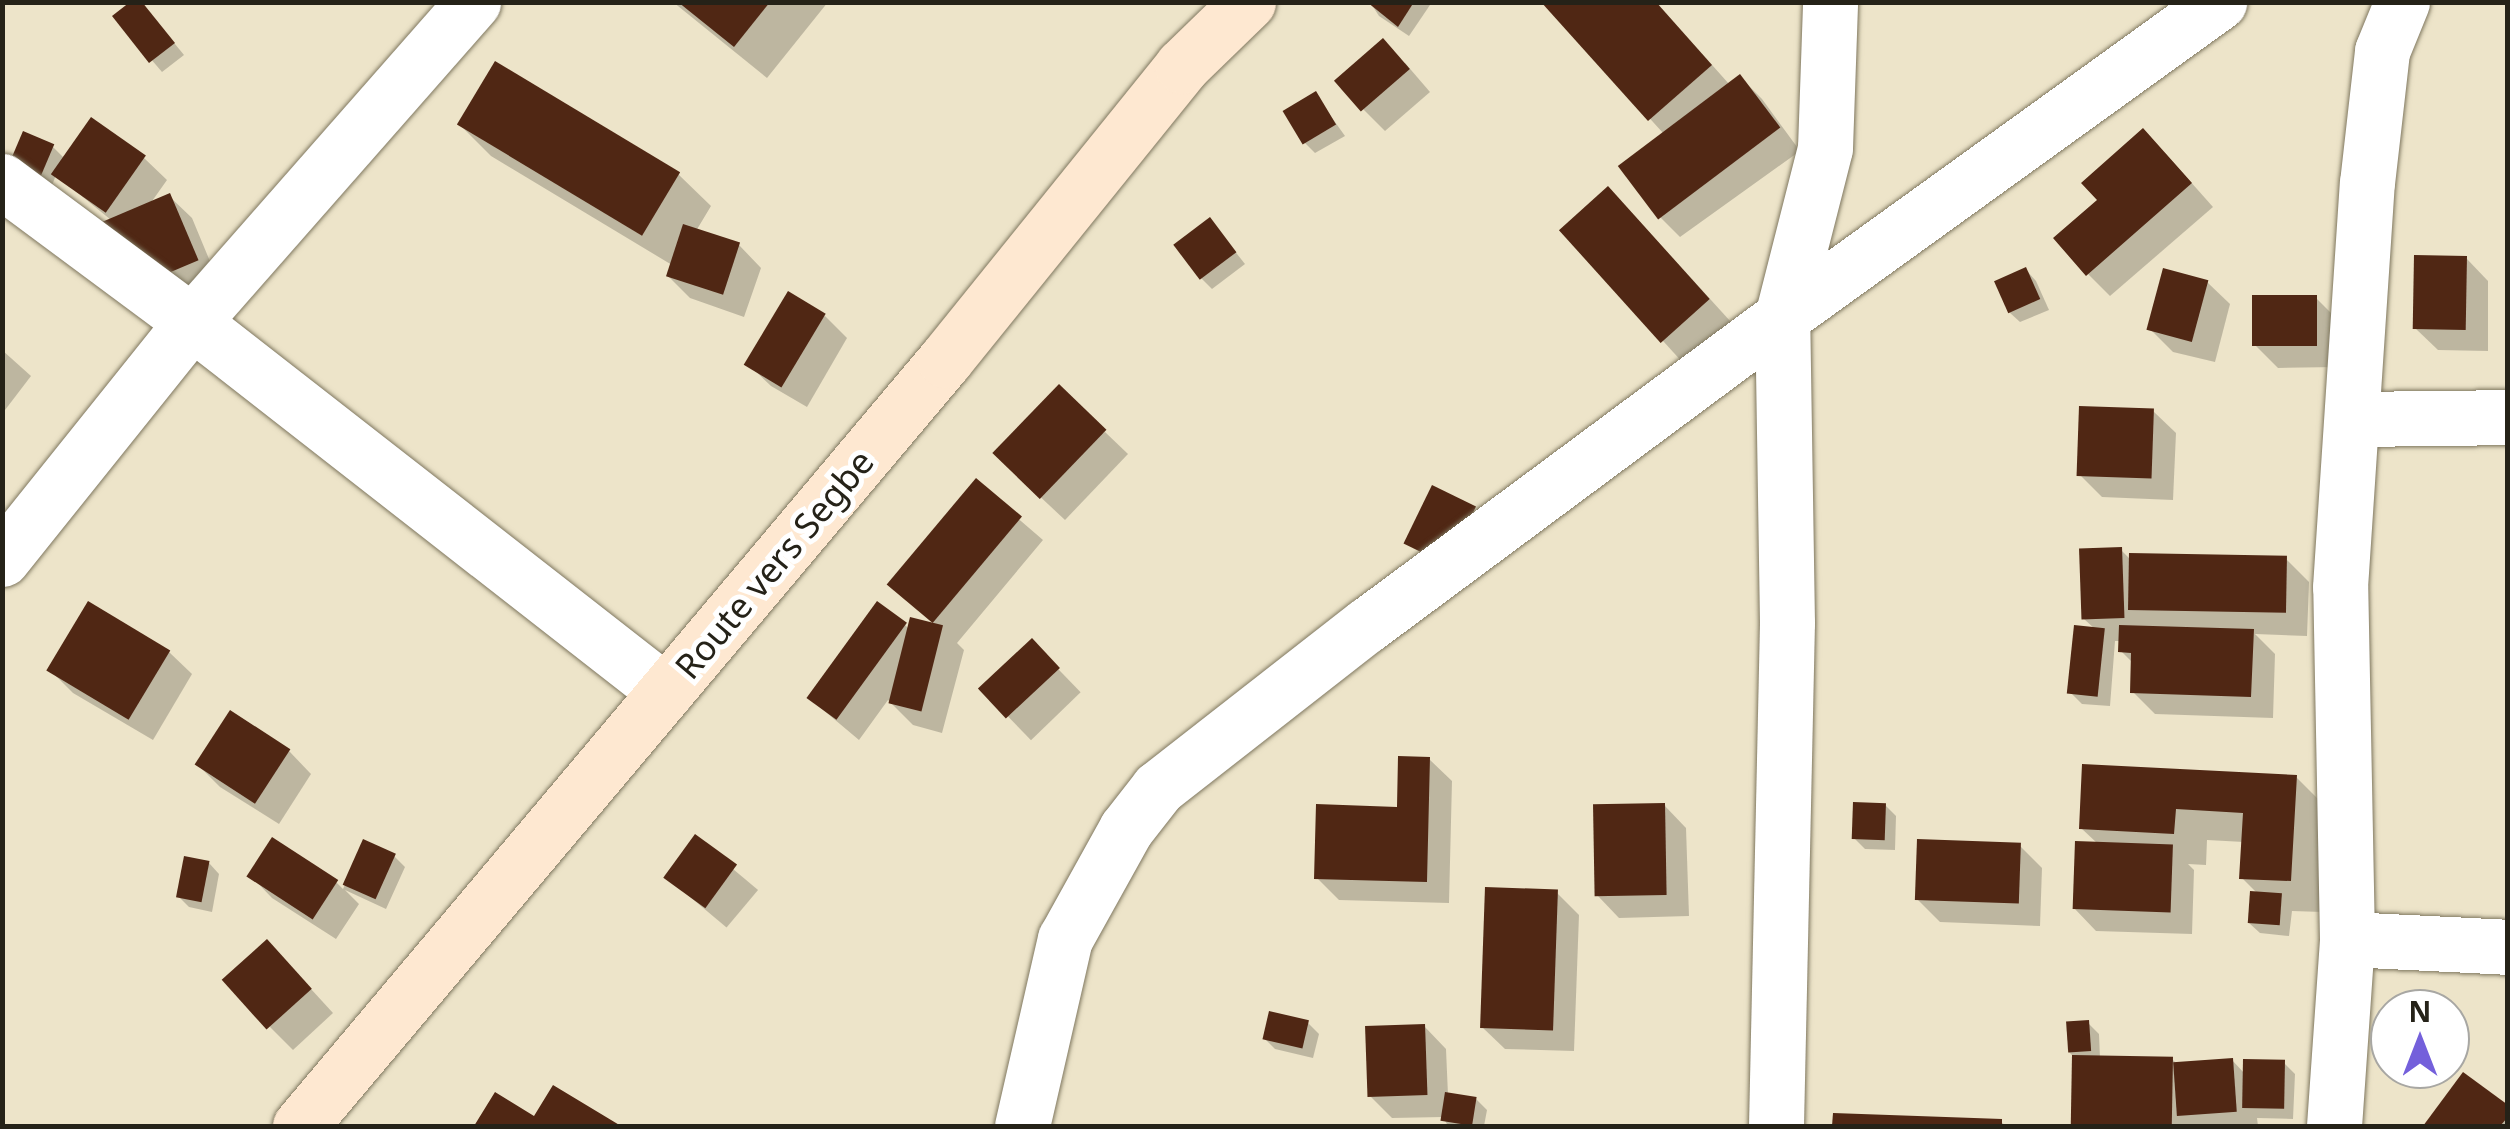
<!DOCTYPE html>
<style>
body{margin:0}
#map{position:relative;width:2510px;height:1129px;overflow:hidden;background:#ede4c9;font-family:"Noto Sans",sans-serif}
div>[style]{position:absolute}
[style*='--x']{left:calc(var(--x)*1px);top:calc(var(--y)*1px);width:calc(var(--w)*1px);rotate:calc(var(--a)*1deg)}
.shadow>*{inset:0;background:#0003;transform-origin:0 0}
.building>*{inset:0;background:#502714;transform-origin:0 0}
.roads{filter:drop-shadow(0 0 2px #7f775f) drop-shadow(0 0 2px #7f775f)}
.minor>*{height:55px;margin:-27.5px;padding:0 27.5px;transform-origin:27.5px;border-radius:27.5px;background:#fff}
.secondary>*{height:55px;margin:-27.5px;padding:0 27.5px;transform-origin:27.5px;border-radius:27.5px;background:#fee8d1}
span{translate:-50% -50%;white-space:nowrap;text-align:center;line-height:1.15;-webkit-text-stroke:10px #fff;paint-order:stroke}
.street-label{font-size:35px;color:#252218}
.frame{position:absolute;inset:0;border:5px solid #252218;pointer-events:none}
.north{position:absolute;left:2370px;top:989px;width:100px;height:100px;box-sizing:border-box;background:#fff;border:2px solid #a8a7a3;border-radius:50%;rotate:0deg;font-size:28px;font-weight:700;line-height:40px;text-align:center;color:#252218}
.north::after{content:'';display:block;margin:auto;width:35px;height:45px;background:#7460db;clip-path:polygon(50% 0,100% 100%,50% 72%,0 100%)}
</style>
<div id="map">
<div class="shadow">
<div style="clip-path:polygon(673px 2px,828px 2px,767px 78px)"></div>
<div style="clip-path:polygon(1370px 2px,1427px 2px,1430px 5px,1409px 36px,1379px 16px)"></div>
<div style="clip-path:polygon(1544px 2px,1656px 2px,1729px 84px,1740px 77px,1762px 99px,1800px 151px,1680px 237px,1658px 215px,1663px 133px)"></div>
<div style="clip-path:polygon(148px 11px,184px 55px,162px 72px,115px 17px)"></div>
<div style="clip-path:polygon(1405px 63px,1430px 92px,1385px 131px,1363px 109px)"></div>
<div style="clip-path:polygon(1315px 94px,1345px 136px,1315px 153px,1304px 142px)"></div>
<div style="clip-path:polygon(92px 121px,144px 158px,167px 180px,150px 204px,169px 196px,192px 218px,219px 283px,155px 311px,111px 220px,56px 175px,42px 211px,14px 200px,52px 146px,65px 159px)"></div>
<div style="clip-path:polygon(459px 124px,678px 174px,711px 206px,696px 231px,739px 245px,761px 268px,744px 317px,690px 298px,668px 276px,672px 265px,491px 156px)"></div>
<div style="clip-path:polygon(2165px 153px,2213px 207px,2110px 296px,2088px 274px,2101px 200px)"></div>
<div style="clip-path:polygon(1630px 211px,1731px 322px,1684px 364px,1562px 230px)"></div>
<div style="clip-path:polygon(1210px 220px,1245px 264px,1212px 289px,1201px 278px)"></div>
<div style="clip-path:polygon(2466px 258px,2488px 281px,2488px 351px,2438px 350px,2415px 328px)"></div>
<div style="clip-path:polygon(2026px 270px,2036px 281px,2049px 310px,2020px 322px,2009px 312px)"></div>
<div style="clip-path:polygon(2207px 282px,2230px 304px,2215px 362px,2173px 352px,2151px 330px)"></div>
<div style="clip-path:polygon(2316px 298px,2338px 320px,2338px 367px,2278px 368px,2255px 345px)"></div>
<div style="clip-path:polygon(825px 316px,847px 338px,807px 407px,771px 386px,748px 364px)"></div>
<div style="clip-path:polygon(2px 350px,31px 376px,2px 414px)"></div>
<div style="clip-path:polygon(2153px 411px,2176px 433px,2173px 500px,2102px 497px,2080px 475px)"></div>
<div style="clip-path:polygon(1105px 432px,1128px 454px,1065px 520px,1018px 476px)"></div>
<div style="clip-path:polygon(976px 482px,1043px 540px,957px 643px,964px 650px,942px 733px,913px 725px,888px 700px,859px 740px,809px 698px,905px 625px,909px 629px,938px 627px,891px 585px)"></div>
<div style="clip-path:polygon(2121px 550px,2131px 560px,2286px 559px,2309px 582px,2307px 636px,2255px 634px,2275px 654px,2273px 718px,2155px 714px,2133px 692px,2134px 664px,2121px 651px,2121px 641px,2115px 641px,2110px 706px,2082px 704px,2071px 693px,2095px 629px,2084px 619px)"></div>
<div style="left:1032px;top:642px;width:70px;height:69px;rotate:46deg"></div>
<div style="clip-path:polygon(169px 652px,192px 674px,153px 740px,73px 693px,51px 671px)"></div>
<div style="clip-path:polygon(289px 751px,311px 774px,279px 824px,220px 787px,198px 765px)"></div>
<div style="clip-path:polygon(1429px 759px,1452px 781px,1449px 903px,1339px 900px,1317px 878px,1399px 809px)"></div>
<div style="clip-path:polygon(2296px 777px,2328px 809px,2322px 912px,2292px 911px,2289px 936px,2260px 933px,2249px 923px,2258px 894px,2242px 878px,2244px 842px,2207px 840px,2206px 865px,2188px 864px,2194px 870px,2192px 934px,2096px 931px,2074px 908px,2098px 844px,2081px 828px)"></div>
<div style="clip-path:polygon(1664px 805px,1686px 828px,1689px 916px,1619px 918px,1597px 895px)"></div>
<div style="clip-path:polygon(1885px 805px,1896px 816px,1895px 850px,1865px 849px,1854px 838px)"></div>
<div style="left:696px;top:838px;width:81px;height:49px;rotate:40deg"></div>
<div style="clip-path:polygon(365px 842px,394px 856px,405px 867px,386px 909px,345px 890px,359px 904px,336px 939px,272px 898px,250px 875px,336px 882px,343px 889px)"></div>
<div style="clip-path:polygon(2020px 846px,2042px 868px,2040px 926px,1940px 922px,1917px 899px)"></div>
<div style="clip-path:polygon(209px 863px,219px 874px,212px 912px,189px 907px,178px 896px)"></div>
<div style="clip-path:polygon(1556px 892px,1579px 915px,1574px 1051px,1505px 1049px,1482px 1027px)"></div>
<div style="clip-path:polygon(289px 965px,333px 1013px,293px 1050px,270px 1027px)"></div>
<div style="clip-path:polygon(1308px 1023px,1319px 1034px,1313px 1058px,1275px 1049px,1264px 1038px)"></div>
<div style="clip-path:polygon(2088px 1023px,2099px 1034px,2100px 1058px,2172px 1059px,2178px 1065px,2232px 1060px,2245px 1074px,2284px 1063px,2295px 1074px,2293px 1119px,2257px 1118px,2258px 1126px,2075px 1126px,2074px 1057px,2069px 1052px)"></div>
<div style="clip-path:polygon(1424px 1026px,1446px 1049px,1448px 1095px,1476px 1099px,1487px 1110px,1484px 1126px,1448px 1126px,1443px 1117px,1392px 1118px,1370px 1096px)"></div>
<div style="clip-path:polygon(2464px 1076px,2508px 1108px,2508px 1126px,2426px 1126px)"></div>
<div style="clip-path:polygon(554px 1088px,616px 1126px,477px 1126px,496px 1095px,535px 1119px)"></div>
<div style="clip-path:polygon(1835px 1116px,2001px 1122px,2006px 1126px,1835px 1126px)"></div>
</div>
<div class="building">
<div style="clip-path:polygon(130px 2px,142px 2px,175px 43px,149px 63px,112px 16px)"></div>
<div style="clip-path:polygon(678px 2px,770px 2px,734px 47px)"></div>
<div style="clip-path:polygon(1367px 2px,1414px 2px,1398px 27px)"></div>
<div style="clip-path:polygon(1541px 2px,1656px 2px,1712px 65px,1648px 121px)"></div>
<div style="left:1383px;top:38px;width:41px;height:65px;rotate:49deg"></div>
<div style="left:495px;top:61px;width:216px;height:74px;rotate:31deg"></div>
<div style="left:1740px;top:74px;width:67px;height:153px;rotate:53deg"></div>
<div style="left:1316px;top:91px;width:39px;height:39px;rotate:59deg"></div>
<div style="left:91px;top:117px;width:67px;height:70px;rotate:35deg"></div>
<div style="clip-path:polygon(2143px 128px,2192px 183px,2086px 276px,2053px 238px,2097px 200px,2081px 183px)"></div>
<div style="left:23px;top:131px;width:34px;height:56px;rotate:23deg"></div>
<div style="left:1608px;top:186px;width:152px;height:66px;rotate:48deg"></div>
<div style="left:170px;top:193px;width:73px;height:74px;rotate:67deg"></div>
<div style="left:1210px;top:217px;width:44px;height:46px;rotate:53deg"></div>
<div style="left:683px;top:224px;width:60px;height:55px;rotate:18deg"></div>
<div style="left:2414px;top:255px;width:53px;height:74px;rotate:1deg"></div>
<div style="left:2026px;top:267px;width:35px;height:35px;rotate:66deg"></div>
<div style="left:2163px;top:268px;width:47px;height:64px;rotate:15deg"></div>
<div style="left:788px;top:291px;width:44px;height:86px;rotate:31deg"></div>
<div style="left:2317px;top:295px;width:51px;height:65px;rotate:90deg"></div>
<div style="left:1059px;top:384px;width:66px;height:96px;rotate:44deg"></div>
<div style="left:2079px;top:406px;width:75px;height:70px;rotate:2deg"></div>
<div style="left:976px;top:478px;width:60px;height:139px;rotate:40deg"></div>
<div style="left:1432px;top:485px;width:49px;height:65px;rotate:26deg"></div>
<div style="left:2122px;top:547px;width:71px;height:43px;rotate:88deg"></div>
<div style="left:2129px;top:553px;width:158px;height:57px;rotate:1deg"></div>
<div style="left:88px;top:601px;width:96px;height:81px;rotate:31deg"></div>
<div style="left:877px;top:601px;width:37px;height:120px;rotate:36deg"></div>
<div style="left:910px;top:617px;width:34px;height:89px;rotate:14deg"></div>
<div style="left:2074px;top:625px;width:31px;height:69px;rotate:6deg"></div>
<div style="clip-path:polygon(2119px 625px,2254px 629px,2251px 697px,2130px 693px,2131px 653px,2118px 652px)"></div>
<div style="left:1032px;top:638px;width:41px;height:74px;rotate:47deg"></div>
<div style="left:230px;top:710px;width:72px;height:65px;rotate:33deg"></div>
<div style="clip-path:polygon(1398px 756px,1430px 757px,1427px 882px,1314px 879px,1316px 804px,1397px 807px)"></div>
<div style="clip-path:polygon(2082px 764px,2297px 775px,2291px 881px,2239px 879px,2243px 813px,2176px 809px,2174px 834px,2079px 829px)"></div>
<div style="left:1853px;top:802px;width:33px;height:37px;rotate:2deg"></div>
<div style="left:1665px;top:803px;width:92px;height:72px;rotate:89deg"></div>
<div style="left:695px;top:834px;width:52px;height:54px;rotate:36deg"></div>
<div style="left:272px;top:837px;width:79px;height:47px;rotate:33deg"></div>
<div style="left:363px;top:839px;width:36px;height:50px;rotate:24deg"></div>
<div style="left:1917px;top:839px;width:104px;height:61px;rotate:2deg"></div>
<div style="left:2075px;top:841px;width:98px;height:68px;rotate:2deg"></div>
<div style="left:184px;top:856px;width:26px;height:42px;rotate:11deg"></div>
<div style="left:1485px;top:887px;width:73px;height:141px;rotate:2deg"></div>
<div style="left:2250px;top:891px;width:32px;height:32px;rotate:4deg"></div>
<div style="left:267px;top:939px;width:67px;height:61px;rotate:48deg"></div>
<div style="left:1269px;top:1011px;width:41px;height:29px;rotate:13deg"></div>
<div style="left:2089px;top:1020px;width:31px;height:23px;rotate:86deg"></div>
<div style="left:1425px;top:1024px;width:71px;height:60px;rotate:88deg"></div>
<div style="left:2072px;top:1055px;width:101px;height:70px;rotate:1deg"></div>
<div style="left:2233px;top:1058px;width:54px;height:60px;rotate:86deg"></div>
<div style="left:2243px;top:1059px;width:42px;height:49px;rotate:1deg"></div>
<div style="clip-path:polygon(2463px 1072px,2508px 1105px,2508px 1117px,2500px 1126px,2423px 1126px)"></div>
<div style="clip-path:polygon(553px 1085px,621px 1126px,474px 1126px,495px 1092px,534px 1116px)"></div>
<div style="left:1445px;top:1092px;width:32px;height:29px;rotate:9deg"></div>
<div style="clip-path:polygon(1833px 1113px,2002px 1119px,2002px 1126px,1832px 1126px)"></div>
</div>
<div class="roads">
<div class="minor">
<div style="--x:2;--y:181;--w:237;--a:36.6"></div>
<div style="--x:192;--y:322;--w:601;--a:37.98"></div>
<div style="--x:2354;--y:419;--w:154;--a:-0.7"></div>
<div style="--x:2;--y:559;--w:304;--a:-51.3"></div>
<div style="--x:192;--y:322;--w:426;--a:-48.7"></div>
<div style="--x:2347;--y:939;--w:161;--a:2.8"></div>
<div style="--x:1022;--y:1126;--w:192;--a:-77.1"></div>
<div style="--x:1065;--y:939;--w:126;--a:-61"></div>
<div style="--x:1126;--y:829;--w:52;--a:-52"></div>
<div style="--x:1158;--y:788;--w:265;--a:-38"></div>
<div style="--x:1367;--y:625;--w:517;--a:-36.58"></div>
<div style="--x:1782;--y:317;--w:539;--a:-35.78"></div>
<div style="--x:1776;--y:1126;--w:503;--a:-88.75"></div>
<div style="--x:1787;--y:623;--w:306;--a:-90.9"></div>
<div style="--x:1782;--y:317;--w:174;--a:-75.7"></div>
<div style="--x:1825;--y:148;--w:146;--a:-88"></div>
<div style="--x:2334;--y:1126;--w:187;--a:-86"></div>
<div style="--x:2347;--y:939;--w:352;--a:-91.1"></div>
<div style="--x:2340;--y:587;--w:405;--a:-86.2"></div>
<div style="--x:2367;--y:183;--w:133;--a:-83.5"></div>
<div style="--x:2382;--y:51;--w:53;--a:-67.8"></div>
</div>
<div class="secondary">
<div style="--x:300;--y:1126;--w:1001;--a:-49.9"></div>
<div style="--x:945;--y:360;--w:378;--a:-51.1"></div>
<div style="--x:1182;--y:66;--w:92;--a:-44.1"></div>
</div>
</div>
<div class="street-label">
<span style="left:774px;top:564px;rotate:-50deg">Route vers Segbe</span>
</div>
<div class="frame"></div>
<div class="north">N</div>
</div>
